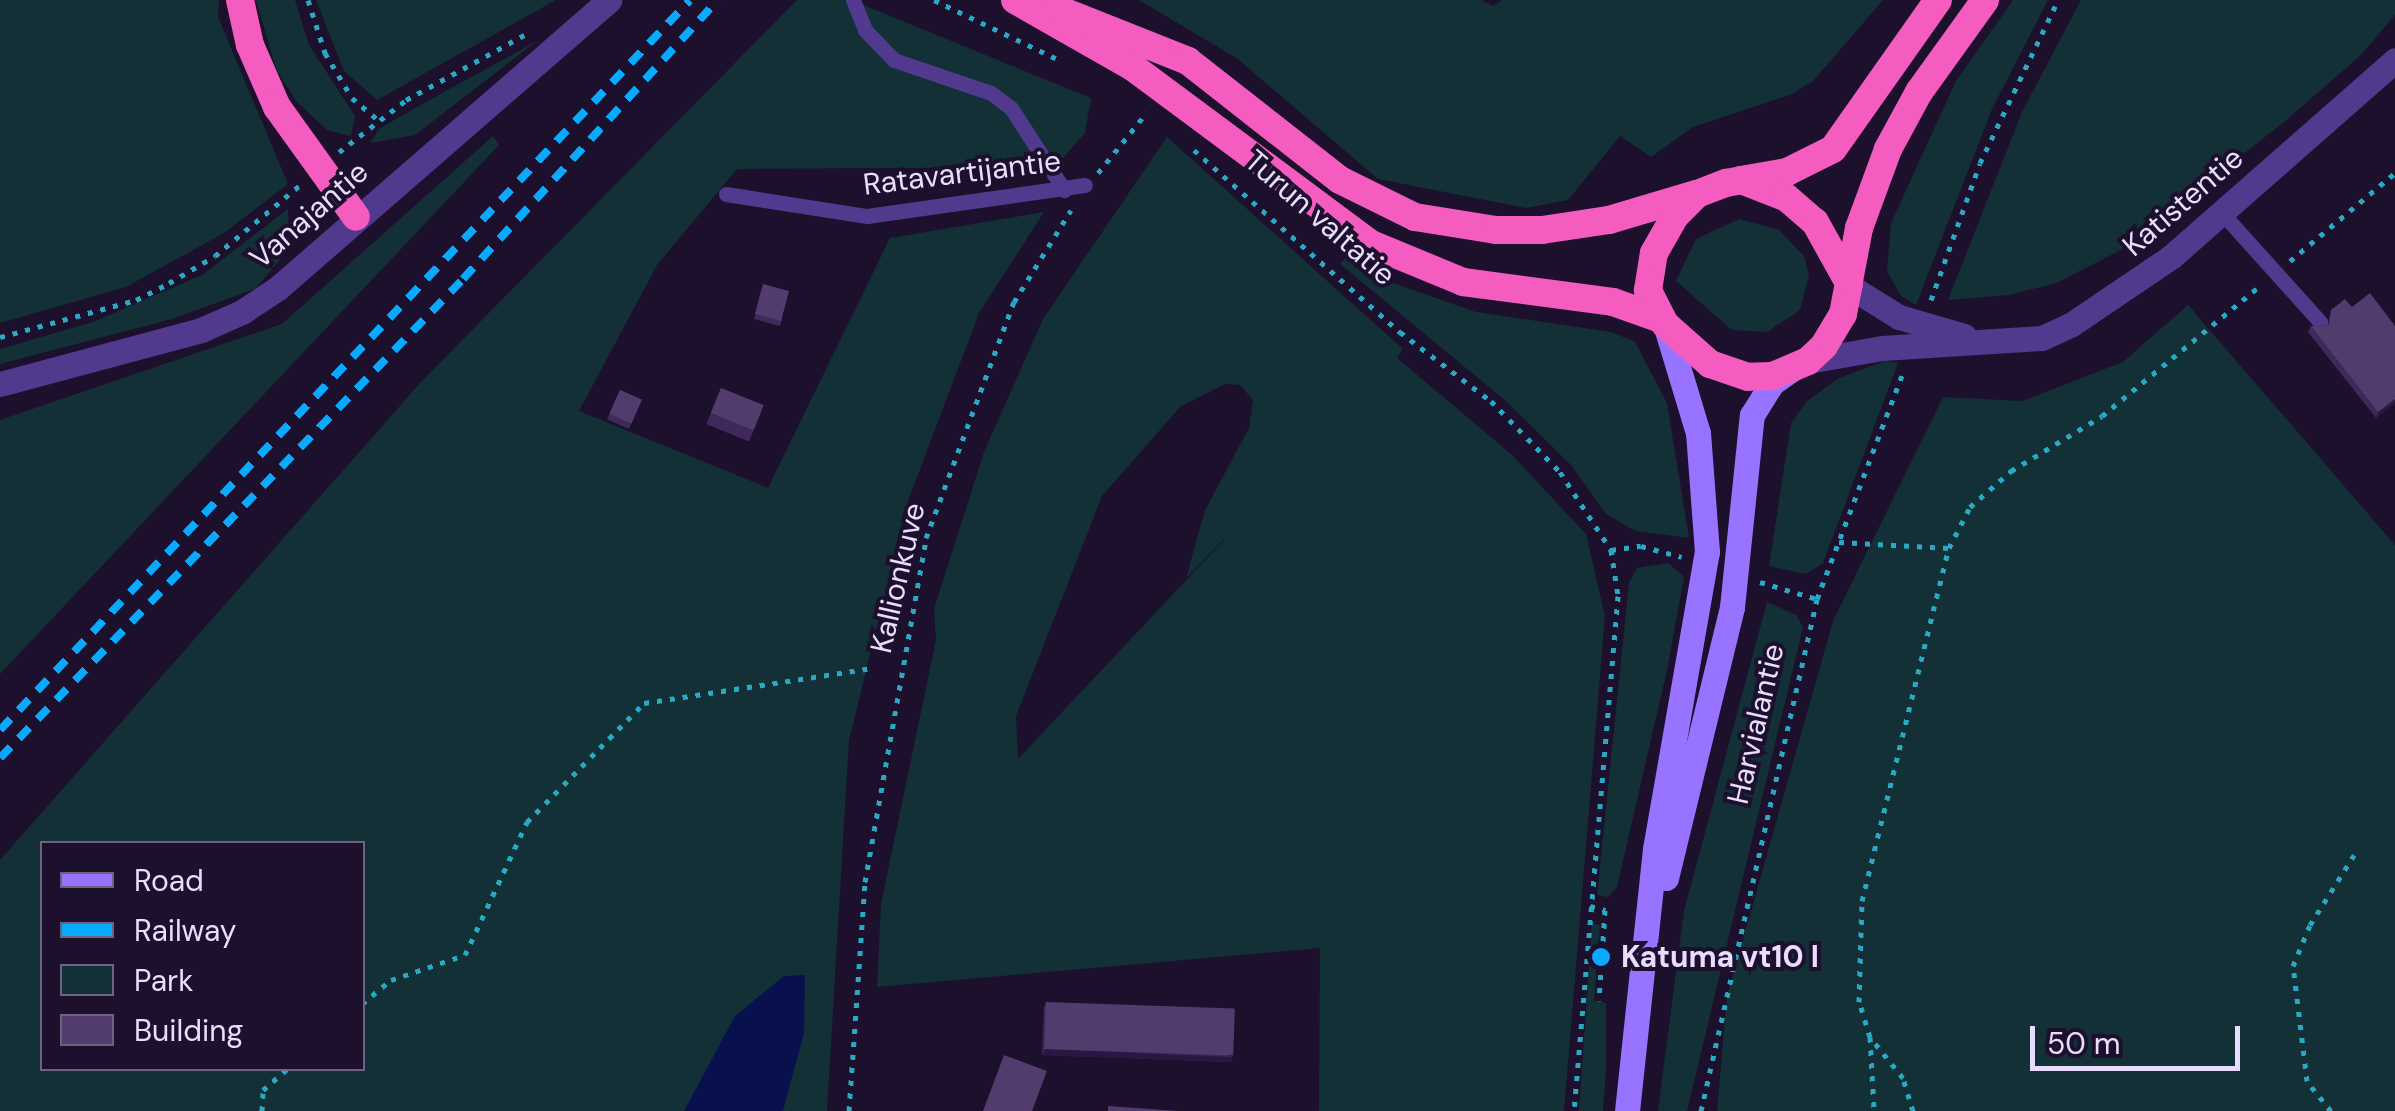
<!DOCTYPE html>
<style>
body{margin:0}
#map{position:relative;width:2395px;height:1111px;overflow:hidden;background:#1c102d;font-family:"DM Sans",sans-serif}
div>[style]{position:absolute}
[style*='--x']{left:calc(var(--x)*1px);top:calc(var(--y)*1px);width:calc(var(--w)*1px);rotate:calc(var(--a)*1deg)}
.green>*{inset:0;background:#133037}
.water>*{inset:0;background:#08104e}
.path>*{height:5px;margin-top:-2.5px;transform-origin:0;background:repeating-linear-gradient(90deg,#2aa9c5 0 5px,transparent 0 13px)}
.service>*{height:15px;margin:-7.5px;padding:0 7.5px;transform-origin:7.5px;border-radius:7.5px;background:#51398e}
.minor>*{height:25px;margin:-12.5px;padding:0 12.5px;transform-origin:12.5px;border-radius:12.5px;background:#51398e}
.tertiary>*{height:25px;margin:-12.5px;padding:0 12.5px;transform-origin:12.5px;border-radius:12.5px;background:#51398e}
.secondary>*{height:25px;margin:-12.5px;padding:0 12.5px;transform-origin:12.5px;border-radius:12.5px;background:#9873ff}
.trunk>*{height:28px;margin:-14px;padding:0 14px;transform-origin:14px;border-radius:14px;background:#f45dbf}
.rail>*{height:8px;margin-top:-4px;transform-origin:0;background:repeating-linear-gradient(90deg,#08aaff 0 15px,transparent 0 27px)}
.wall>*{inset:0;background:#3f295b;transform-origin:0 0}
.shaded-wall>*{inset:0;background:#291741}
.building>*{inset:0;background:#513c6d;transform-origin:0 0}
.dots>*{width:28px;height:28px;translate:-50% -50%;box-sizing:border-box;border:5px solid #1c102d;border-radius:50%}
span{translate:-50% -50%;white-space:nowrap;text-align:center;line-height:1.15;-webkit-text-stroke:8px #1c102d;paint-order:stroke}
.street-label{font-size:30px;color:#e8dcff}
.poi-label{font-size:30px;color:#e8dcff;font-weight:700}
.left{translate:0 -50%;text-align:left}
.legend{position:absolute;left:40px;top:841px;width:325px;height:230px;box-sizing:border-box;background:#1c102d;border:2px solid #6e6281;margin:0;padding:12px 18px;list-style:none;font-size:30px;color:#e8dcff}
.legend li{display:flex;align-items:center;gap:20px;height:50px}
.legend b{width:50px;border:2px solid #6e6281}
.scale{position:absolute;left:2030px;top:1026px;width:210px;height:45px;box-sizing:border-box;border:5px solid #e8dcff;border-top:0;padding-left:12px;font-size:30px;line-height:35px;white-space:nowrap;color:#e8dcff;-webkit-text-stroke:8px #1c102d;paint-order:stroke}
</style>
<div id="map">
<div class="green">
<div style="clip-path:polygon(0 0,219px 0,218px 17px,288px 184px,224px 233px,126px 287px,0 323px)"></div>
<div style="clip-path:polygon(256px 0,295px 0,309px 45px,355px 116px,351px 136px,327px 130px,296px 101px,276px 69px)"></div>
<div style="clip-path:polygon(316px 0,556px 0,377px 100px,344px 71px)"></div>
<div style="clip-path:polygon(evenodd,797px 0,851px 0,1091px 98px,1085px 133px,1055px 167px,737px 169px,657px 265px,579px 411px,768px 488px,890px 238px,1044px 212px,979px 313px,908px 501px,849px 740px,827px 1111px,0 1111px,0 860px,421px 382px,797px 0,42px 844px,362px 844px,362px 1068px,42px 1068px,42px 844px)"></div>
<div style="clip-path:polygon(1139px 0,1481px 0,1493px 6px,1502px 0,1883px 0,1813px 81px,1792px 94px,1693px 127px,1651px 157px,1620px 136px,1568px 200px,1526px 208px,1378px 179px,1238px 59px)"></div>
<div style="clip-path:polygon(2013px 0,2048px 0,1992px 109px,1916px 305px,1901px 296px,1887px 271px,1891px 223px,1956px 81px)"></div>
<div style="clip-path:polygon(2081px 0,2395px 0,2395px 15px,2361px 55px,2284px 122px,2121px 250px,2056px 283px,2009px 295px,1948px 300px,2022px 112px)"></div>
<div style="clip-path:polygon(537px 41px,415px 135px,370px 143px,379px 129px,408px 112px)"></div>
<div style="clip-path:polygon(493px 136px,499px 145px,0 674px,0 420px,282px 324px)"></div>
<div style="clip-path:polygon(evenodd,1167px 137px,1403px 349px,1397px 358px,1511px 454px,1586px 534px,1605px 616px,1564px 1111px,1319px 1111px,1320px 948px,877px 987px,881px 904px,936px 640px,934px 609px,984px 452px,1043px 319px,1167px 137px,1225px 384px,1240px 385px,1253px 400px,1249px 428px,1205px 510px,1186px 578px,1240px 523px,1018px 759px,1016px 716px,1102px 496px,1181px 406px,1225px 384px)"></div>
<div style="clip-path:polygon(288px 209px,289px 249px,255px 289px,172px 319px,0 364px,0 349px,93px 322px,202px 275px)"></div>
<div style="clip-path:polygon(1739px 219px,1779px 230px,1804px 256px,1809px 275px,1800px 310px,1767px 332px,1732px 330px,1676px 281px,1696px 239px)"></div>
<div style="clip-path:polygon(1347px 256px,1393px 283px,1476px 312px,1611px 332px,1635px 342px,1667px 403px,1689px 538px,1635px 531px,1606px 514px,1572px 466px,1506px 401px,1340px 264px)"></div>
<div style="clip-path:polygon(2188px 305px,2395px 545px,2395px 1111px,1717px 1111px,1727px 996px,1833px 621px,1943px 397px,2022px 401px,2123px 362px)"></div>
<div style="clip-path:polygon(1885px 361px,1898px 363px,1823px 563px,1806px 574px,1769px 566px,1791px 423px,1807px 401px,1839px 378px)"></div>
<div style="clip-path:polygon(1668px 563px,1684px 577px,1667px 670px,1617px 887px,1608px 897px,1597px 895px,1629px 583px,1637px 568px)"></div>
<div style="clip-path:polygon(1767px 602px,1796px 615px,1803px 627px,1687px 1111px,1658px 1111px,1684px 911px)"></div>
<div style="clip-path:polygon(1592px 923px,1600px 925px,1594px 1001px,1606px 1003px,1606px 1069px,1603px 1111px,1579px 1111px)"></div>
</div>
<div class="water">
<div style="clip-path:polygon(805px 975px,804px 1033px,783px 1111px,684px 1111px,735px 1016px,784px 976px)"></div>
</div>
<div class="path">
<div style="--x:308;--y:0;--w:56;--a:72.2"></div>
<div style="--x:325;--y:53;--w:52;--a:59"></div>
<div style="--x:352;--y:98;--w:34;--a:40"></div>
<div style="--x:934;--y:0;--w:136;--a:25.6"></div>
<div style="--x:1194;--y:150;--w:275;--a:41.5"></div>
<div style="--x:1400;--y:332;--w:114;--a:37.2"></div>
<div style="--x:1491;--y:401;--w:99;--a:45.8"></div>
<div style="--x:1560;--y:472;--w:93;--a:56.8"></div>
<div style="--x:1611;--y:550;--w:47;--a:81.3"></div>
<div style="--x:1618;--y:596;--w:517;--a:94.88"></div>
<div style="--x:339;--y:152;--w:85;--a:-37.8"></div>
<div style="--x:406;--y:100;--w:139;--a:-28.8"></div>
<div style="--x:1098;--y:173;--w:78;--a:-51.2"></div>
<div style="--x:2290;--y:261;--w:137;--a:-40"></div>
<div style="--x:1931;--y:300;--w:145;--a:-70.3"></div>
<div style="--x:1980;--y:163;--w:181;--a:-64.4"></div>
<div style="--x:0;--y:337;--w:141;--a:-15.2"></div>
<div style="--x:136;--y:300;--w:37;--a:-27"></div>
<div style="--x:169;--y:283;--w:53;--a:-30.4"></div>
<div style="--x:215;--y:256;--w:111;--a:-39.9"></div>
<div style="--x:1839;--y:542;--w:110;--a:3.1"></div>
<div style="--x:1611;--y:550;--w:30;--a:-8"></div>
<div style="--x:1641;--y:546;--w:42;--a:15"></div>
<div style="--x:1760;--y:582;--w:59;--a:16.6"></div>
<div style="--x:1590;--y:906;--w:16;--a:15"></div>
<div style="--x:1605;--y:910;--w:91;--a:93.8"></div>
<div style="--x:362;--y:1004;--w:38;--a:-40"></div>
<div style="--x:391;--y:980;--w:78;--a:-18.7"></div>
<div style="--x:465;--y:955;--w:147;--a:-65"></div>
<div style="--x:527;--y:822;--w:167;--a:-45.5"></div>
<div style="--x:644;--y:703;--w:226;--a:-8.7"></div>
<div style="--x:1870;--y:1037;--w:71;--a:86.8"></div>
<div style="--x:262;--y:1111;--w:21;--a:-87"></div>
<div style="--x:263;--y:1090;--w:33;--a:-41"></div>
<div style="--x:849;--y:1111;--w:230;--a:-86"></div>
<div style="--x:865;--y:882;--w:349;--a:-79.9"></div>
<div style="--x:926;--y:538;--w:252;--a:-69.6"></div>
<div style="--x:1014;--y:302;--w:108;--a:-58.2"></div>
<div style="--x:1701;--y:1111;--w:525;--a:-77.23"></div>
<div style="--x:1817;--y:599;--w:242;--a:-69.2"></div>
<div style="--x:1913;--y:1111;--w:34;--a:-107"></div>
<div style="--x:1903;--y:1078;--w:53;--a:-128.8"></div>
<div style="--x:1870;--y:1037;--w:37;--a:-107"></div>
<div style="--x:1859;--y:1002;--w:101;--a:-88.3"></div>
<div style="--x:1862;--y:901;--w:364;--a:-76.2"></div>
<div style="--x:1949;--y:548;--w:46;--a:-62.9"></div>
<div style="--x:1970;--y:507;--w:55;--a:-41.3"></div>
<div style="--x:2011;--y:471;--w:106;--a:-31.1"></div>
<div style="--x:2102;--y:416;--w:207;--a:-39.5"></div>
<div style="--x:2331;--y:1111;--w:38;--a:-129"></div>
<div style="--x:2307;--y:1081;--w:116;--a:-96.9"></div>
<div style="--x:2293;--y:966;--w:44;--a:-67.5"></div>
<div style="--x:2310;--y:925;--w:83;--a:-57.8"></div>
</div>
<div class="service">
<div style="--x:853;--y:0;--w:32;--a:68"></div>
<div style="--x:865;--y:30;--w:42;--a:46"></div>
<div style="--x:894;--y:60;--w:102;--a:18.8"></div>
<div style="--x:991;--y:93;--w:25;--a:37"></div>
<div style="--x:1011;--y:108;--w:98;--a:57.1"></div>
<div style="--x:726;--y:194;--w:143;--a:8.9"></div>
<div style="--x:867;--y:216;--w:220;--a:-8.1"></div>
<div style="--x:2222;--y:213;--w:147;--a:48"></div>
</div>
<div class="minor">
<div style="--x:1849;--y:286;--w:59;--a:31.8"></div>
<div style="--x:1899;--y:317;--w:68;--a:16.3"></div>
<div style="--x:1808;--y:361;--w:75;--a:-10"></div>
<div style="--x:1882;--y:348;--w:160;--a:-3.6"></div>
<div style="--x:2042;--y:338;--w:33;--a:-25"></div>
<div style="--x:2072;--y:324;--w:120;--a:-34.1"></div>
<div style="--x:2171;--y:257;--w:298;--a:-41.3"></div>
</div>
<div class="tertiary">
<div style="--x:0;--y:384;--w:208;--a:-15"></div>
<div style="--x:201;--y:330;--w:45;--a:-23.7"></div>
<div style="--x:242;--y:312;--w:43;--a:-33.7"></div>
<div style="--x:278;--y:288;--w:439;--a:-41"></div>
</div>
<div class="secondary">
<div style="--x:1666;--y:878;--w:279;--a:-76.3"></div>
<div style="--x:1732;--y:607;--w:193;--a:-84.1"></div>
<div style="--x:1752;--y:415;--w:38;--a:-58"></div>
<div style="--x:1772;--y:383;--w:24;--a:-35"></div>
<div style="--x:1627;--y:1111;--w:263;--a:-83.9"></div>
<div style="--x:1655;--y:849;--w:302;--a:-80.1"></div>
<div style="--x:1707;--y:552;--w:119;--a:-94.3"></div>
<div style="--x:1698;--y:433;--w:114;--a:-106.8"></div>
</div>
<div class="trunk">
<div style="--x:240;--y:0;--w:46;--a:77.5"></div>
<div style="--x:250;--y:45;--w:68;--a:66.5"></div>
<div style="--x:277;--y:107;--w:135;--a:54.3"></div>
<div style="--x:1015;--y:0;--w:137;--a:29.7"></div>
<div style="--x:1134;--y:68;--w:295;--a:36.6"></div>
<div style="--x:1371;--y:244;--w:100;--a:22.4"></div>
<div style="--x:1463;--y:282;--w:151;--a:7.6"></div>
<div style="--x:1613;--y:302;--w:51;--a:19.5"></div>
<div style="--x:1055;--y:8;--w:143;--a:21.7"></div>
<div style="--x:1188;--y:61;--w:193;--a:38.1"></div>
<div style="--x:1340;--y:180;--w:84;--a:26.3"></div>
<div style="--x:1415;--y:217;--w:82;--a:9.1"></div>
<div style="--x:1496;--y:230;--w:46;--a:0"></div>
<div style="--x:1542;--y:230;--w:68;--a:-8.5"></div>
<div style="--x:1609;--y:220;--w:91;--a:-16.6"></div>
<div style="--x:1741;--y:180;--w:49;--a:21.4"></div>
<div style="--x:1787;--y:198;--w:37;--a:41"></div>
<div style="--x:1815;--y:222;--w:70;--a:60.9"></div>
<div style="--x:1849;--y:283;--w:32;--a:101"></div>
<div style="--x:1843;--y:314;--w:37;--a:121"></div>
<div style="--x:1824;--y:346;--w:22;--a:137"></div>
<div style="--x:1808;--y:361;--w:39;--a:157"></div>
<div style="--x:1772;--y:376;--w:24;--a:178"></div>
<div style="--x:1748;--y:377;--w:40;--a:-161.1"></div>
<div style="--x:1710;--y:364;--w:60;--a:-138.4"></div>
<div style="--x:1665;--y:324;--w:38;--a:-117"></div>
<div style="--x:1648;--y:290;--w:37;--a:-81"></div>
<div style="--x:1654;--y:253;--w:43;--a:-60.4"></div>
<div style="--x:1675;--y:216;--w:31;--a:-45"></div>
<div style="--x:1697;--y:194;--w:31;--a:-21"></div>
<div style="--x:1726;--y:183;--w:15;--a:-11"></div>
<div style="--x:1741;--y:180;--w:47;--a:-9.9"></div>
<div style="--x:1787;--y:172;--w:51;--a:-26.6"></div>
<div style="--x:1833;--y:149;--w:182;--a:-54.8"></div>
<div style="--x:1849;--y:281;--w:54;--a:-79.3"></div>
<div style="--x:1859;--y:228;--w:84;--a:-69.8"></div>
<div style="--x:1888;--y:149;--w:65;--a:-61.5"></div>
<div style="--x:1919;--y:92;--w:113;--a:-54.3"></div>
</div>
<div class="rail">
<div style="--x:0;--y:730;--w:1004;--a:-46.61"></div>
<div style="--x:0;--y:758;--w:666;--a:-45.97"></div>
<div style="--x:463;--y:279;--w:378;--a:-47.6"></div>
</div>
<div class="wall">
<div style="clip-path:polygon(761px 290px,782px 320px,780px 326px,754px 319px)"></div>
<div style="clip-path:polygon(2352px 307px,2395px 326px,2395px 403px,2376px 418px,2308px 332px,2311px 326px,2328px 325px,2331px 310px)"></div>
<div style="left:721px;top:388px;width:46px;height:39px;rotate:22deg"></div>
<div style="left:620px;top:390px;width:24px;height:32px;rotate:24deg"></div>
<div style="clip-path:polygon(1046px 1002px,1233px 1057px,1231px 1062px,1042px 1055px,1044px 1007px)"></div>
</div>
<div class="shaded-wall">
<div style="clip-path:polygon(2395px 399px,2395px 403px,2376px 418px,2378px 412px)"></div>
<div style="clip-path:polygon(1045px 1049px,1233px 1057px,1231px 1062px,1042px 1055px)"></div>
</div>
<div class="building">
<div style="left:763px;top:284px;width:27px;height:31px;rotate:15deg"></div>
<div style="clip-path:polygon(2370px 293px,2395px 326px,2395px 399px,2378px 412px,2311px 326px,2329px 325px,2331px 310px,2345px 299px,2352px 307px)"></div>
<div style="left:721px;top:388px;width:46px;height:27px;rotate:22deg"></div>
<div style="left:620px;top:390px;width:24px;height:26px;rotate:24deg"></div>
<div style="left:1046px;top:1002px;width:189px;height:47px;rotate:2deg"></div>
<div style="clip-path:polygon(1004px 1055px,1047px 1071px,1032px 1111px,983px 1111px)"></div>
<div style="clip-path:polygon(1108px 1106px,1178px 1111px,1108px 1111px)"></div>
</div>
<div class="dots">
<div style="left:1601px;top:957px;background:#08aaff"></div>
</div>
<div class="street-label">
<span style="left:962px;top:173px;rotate:-7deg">Ratavartijantie</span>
<span style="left:2183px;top:202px;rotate:-41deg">Katistentie</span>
<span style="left:309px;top:215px;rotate:-41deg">Vanajantie</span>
<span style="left:1320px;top:218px;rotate:41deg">Turun valtatie</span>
<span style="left:898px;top:578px;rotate:-77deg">Kallionkuve</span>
<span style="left:1756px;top:724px;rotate:-77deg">Harvialantie</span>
</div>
<div class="poi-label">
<span class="left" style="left:1621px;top:957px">Katuma vt10 I</span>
</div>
<ul class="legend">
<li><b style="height:12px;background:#9873ff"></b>Road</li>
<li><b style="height:12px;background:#08aaff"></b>Railway</li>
<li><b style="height:28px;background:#133037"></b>Park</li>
<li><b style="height:28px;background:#513c6d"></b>Building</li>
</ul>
<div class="scale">50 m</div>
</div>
